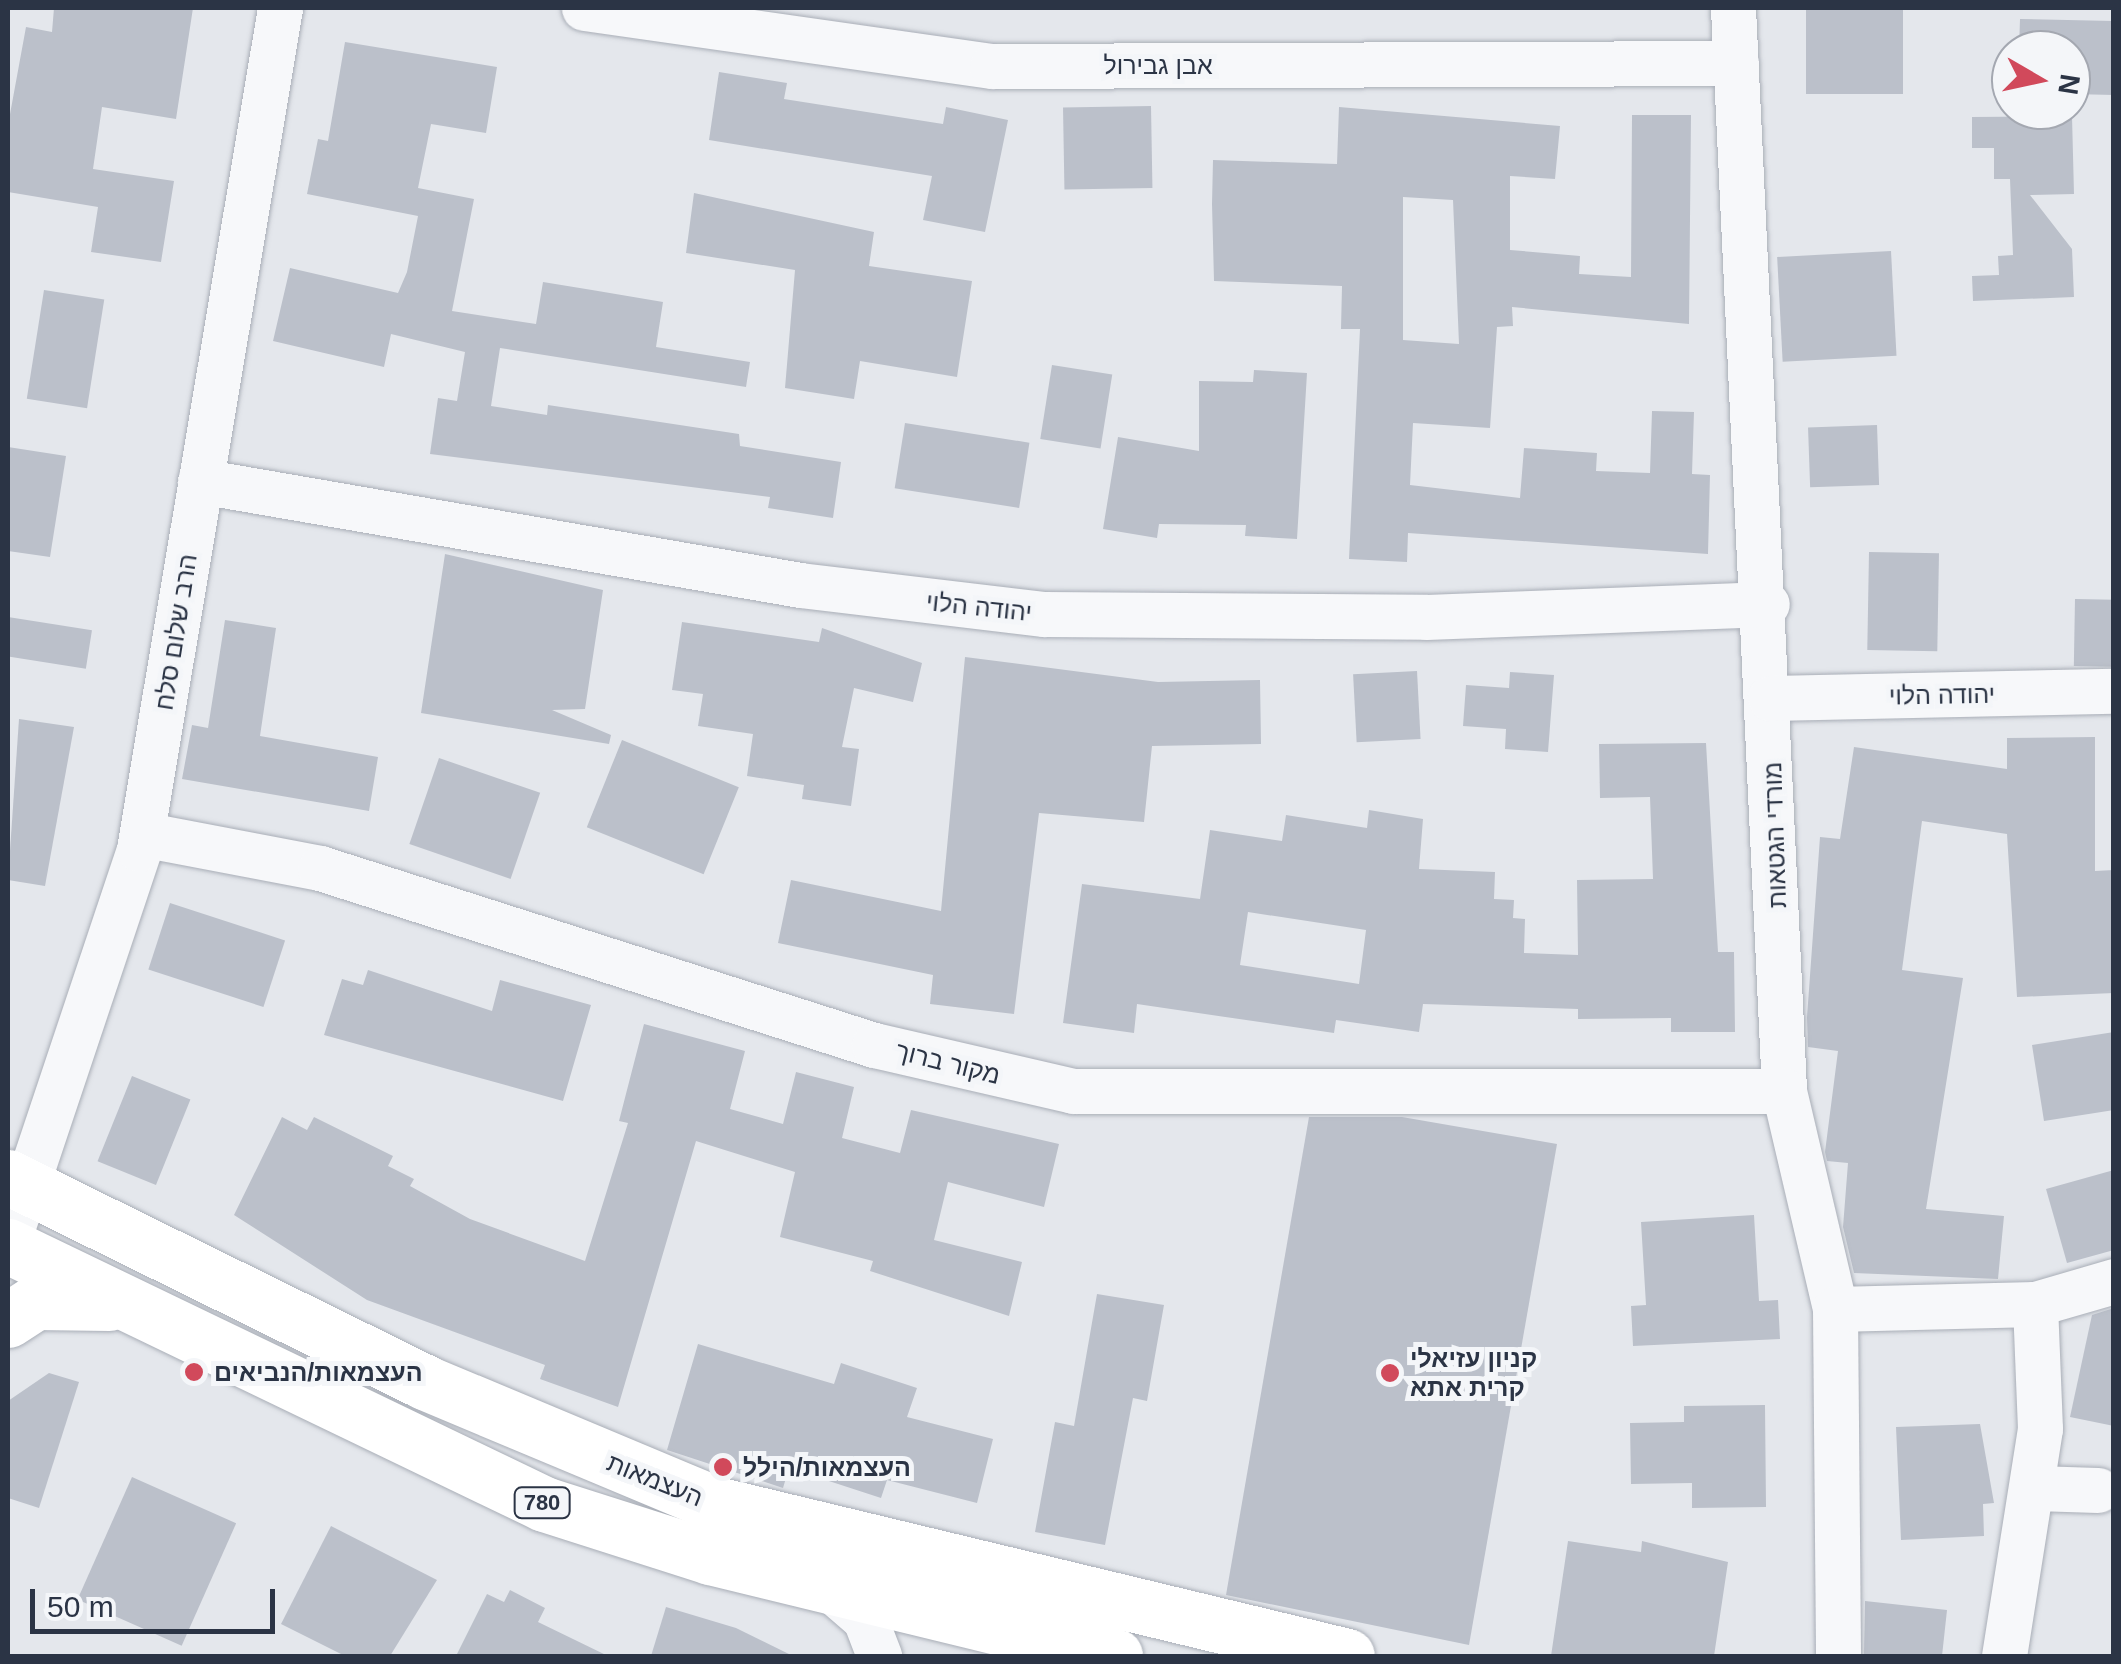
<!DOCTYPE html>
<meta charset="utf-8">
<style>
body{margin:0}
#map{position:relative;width:2121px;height:1664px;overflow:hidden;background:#e4e7ec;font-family:Arial,Heebo,sans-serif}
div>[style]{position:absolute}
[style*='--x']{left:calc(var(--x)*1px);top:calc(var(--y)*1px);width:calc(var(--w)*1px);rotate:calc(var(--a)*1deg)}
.building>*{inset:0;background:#bbc0ca;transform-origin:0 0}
.roads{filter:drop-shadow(0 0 2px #a9aeb7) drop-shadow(0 0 2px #a9aeb7)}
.minor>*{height:45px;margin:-22.5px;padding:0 22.5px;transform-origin:22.5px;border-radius:22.5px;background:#f7f8fa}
.major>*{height:55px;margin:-27.5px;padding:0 27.5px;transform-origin:27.5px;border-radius:27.5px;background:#fff}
.dots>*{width:28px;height:28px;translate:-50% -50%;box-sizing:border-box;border:5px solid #f4f6f9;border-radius:50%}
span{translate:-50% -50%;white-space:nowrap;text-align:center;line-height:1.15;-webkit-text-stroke:10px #f4f6f9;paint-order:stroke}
.shield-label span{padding:2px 8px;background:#f4f6f9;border:2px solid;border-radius:8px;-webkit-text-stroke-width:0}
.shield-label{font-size:22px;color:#2b3445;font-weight:700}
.street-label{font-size:25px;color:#2b3445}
.poi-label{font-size:25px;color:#2b3445;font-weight:700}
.left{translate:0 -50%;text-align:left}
.frame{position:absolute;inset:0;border:10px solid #2b3445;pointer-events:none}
.north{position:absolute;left:1991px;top:30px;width:100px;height:100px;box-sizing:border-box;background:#f4f6f9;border:2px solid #a4a8b1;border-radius:50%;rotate:99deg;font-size:28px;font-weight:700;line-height:40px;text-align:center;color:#2b3445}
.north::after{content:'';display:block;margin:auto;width:35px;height:45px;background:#d1495b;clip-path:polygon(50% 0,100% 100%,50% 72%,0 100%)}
.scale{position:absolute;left:30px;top:1589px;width:245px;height:45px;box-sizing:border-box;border:5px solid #2b3445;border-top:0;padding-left:12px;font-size:30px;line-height:35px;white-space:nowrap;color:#2b3445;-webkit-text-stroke:8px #f4f6f9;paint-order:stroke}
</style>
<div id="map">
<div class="building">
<div style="clip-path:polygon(54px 8px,193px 8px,176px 119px,102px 107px,93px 169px,174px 181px,161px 262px,91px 252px,98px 207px,8px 192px,8px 125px,26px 27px,52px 32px)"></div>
<div style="left:1806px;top:8px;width:97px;height:86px"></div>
<div style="clip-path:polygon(2020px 19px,2114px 21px,2114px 95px,2071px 94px,2071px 50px,2019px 50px)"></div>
<div style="clip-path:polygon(345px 42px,497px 67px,486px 133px,431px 124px,418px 188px,474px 199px,452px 311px,536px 324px,543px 282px,592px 290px,663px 302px,656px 347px,750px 362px,746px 387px,500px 348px,491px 406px,547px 415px,548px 405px,739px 434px,740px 446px,841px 462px,833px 518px,768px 508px,770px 497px,430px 454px,438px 398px,457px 401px,465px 352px,391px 334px,384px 367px,273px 341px,290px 268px,398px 293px,407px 272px,418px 216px,307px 194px,318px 139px,328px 141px)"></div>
<div style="clip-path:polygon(719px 72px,787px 83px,784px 99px,943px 124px,946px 107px,1008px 120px,985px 232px,923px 220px,932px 176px,709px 140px)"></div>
<div style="left:1151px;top:106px;width:82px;height:88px;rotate:89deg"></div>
<div style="clip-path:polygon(evenodd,1339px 107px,1560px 126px,1555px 179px,1510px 176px,1510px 250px,1580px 256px,1579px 274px,1631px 277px,1632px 115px,1691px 115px,1689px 324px,1512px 307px,1513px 326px,1497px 327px,1490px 428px,1413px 423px,1410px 485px,1520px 498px,1524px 448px,1597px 453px,1596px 471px,1650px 473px,1652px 411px,1694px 412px,1692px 474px,1710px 475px,1708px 554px,1408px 533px,1407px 562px,1349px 559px,1360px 329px,1341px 329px,1342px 286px,1214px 281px,1212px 204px,1213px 160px,1337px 164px,1339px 107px,1403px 197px,1453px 200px,1459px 344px,1403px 340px,1403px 197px)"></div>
<div style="clip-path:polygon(2072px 116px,2074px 194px,2030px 195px,2072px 249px,2074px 297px,1973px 301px,1972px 276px,1999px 275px,1998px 256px,2013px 255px,2010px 179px,1994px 179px,1994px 148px,1972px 148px,1972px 117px)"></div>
<div style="clip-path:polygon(694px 193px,874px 232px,869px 266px,972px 281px,957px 377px,860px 361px,854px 399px,785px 388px,795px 270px,686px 253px)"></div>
<div style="left:1891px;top:251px;width:105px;height:114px;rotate:87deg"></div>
<div style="left:44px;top:290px;width:61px;height:110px;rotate:9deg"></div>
<div style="left:1052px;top:365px;width:61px;height:75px;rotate:9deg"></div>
<div style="clip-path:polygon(1254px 370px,1307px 373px,1297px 539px,1245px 536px,1246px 525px,1159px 524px,1157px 538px,1103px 529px,1118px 437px,1199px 451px,1199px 381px,1253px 382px)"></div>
<div style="left:905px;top:423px;width:126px;height:66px;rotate:9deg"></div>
<div style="left:1877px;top:425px;width:60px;height:69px;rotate:88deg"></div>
<div style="clip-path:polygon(8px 447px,66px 456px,50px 557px,8px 551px)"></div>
<div style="left:1869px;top:552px;width:70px;height:98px;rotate:1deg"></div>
<div style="clip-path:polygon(445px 554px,603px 590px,585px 709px,552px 710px,611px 735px,609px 744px,421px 713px)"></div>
<div style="left:2075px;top:599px;width:39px;height:67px;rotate:1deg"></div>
<div style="left:8px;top:617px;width:85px;height:39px;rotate:9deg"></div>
<div style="clip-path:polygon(225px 620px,276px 628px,260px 736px,378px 757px,369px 811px,182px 779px,192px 725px,208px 728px)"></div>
<div style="clip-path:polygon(682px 622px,819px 642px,822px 628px,922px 663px,913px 702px,854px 688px,842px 747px,859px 749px,851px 806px,802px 799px,804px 785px,747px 776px,753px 734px,698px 726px,703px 694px,672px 690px)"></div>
<div style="clip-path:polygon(965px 657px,1158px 682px,1260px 680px,1261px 744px,1152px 746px,1144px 822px,1039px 813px,1014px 1014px,930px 1004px,933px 975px,778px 943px,791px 880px,941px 911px)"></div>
<div style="left:1417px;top:671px;width:68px;height:64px;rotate:87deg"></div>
<div style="clip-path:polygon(1510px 672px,1554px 675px,1548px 752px,1505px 749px,1506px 729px,1463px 726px,1466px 685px,1509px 688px)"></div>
<div style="clip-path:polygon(19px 719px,74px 727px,45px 886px,8px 880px)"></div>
<div style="clip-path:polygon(2095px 737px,2095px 871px,2114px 870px,2114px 993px,2017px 997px,2007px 834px,1922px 821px,1902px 970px,1963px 978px,1926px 1209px,2004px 1216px,1998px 1279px,1854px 1273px,1843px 1227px,1848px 1163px,1827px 1161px,1825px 1152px,1838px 1051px,1808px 1047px,1807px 1017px,1820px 837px,1840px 839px,1854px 747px,2007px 769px,2007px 738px)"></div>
<div style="left:622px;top:740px;width:126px;height:94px;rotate:22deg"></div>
<div style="clip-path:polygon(evenodd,1706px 743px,1718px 952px,1734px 952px,1735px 1032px,1671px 1032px,1671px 1018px,1578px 1019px,1578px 1009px,1423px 1004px,1419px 1032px,1336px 1020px,1334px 1033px,1137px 1004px,1134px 1033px,1063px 1023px,1082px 884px,1200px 899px,1210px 830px,1282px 841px,1286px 815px,1367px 828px,1369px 810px,1423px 819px,1419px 869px,1495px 872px,1494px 899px,1514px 900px,1513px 918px,1525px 919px,1524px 953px,1578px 955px,1577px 880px,1653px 879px,1650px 797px,1600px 798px,1599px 744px,1706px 743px,1248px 912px,1366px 930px,1359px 984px,1240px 965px,1248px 912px)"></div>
<div style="left:439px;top:758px;width:107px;height:91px;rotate:19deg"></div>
<div style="left:170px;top:903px;width:121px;height:70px;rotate:18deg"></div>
<div style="clip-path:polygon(368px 970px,492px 1011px,500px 980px,591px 1005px,563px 1101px,324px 1035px,342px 979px,363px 985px)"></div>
<div style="clip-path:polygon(644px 1024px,745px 1051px,730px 1109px,783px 1124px,796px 1072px,854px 1087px,842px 1138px,900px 1153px,911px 1110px,1059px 1144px,1044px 1207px,948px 1182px,934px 1240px,1022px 1262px,1009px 1316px,870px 1271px,873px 1261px,780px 1237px,795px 1172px,696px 1141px,618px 1407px,540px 1379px,545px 1365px,367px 1300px,234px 1215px,282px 1117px,307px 1130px,314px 1117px,393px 1156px,388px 1166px,414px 1179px,410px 1186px,470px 1219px,585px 1261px,628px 1123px,619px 1121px)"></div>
<div style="clip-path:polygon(2114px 1032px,2114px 1110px,2044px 1121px,2032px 1045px)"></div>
<div style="left:132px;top:1076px;width:63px;height:92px;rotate:22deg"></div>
<div style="clip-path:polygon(1309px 1117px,1402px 1117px,1557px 1144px,1469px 1645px,1226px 1595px)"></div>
<div style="clip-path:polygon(2114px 1170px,2114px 1250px,2067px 1263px,2046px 1189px)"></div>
<div style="clip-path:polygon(1754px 1215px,1759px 1301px,1778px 1300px,1780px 1339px,1633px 1346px,1631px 1306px,1646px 1305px,1641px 1222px)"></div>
<div style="clip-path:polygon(1097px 1294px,1164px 1305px,1147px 1401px,1133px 1398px,1105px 1545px,1035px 1532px,1055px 1422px,1074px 1426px)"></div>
<div style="clip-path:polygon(2114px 1308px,2114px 1426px,2070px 1417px,2092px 1315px)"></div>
<div style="clip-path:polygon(698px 1344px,834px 1384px,841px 1363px,917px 1388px,907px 1417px,993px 1439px,977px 1503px,887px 1480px,881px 1498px,789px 1468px,783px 1488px,667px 1450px)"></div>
<div style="clip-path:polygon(49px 1373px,79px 1382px,39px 1508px,8px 1498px,8px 1401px)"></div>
<div style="clip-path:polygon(1765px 1405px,1766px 1507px,1692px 1508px,1692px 1483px,1631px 1484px,1630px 1423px,1684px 1422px,1684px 1406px)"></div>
<div style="clip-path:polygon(1980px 1424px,1994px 1503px,1983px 1504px,1984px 1536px,1901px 1540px,1896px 1427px)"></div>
<div style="left:132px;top:1477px;width:114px;height:134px;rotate:24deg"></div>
<div style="clip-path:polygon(331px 1526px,437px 1580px,390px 1656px,345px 1656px,281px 1624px)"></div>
<div style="clip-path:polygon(1568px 1541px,1641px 1552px,1642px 1541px,1728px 1562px,1714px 1656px,1551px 1656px)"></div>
<div style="clip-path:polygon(510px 1590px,545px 1608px,538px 1622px,608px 1656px,456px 1656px,487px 1594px,504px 1602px)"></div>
<div style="clip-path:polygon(1865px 1601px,1947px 1610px,1942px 1656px,1864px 1656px)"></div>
<div style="clip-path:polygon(666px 1607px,736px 1628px,793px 1656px,651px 1656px)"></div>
</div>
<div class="roads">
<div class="minor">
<div style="--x:584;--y:8;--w:412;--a:8.1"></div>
<div style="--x:992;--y:66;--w:744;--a:-0.23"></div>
<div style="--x:1733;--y:8;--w:1084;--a:87.3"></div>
<div style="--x:1784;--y:1091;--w:224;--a:76.8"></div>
<div style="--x:1835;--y:1309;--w:347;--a:89.5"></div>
<div style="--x:200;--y:481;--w:609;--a:9.83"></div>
<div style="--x:800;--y:585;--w:246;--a:6.8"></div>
<div style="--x:1044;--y:614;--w:382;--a:0.4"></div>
<div style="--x:1426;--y:617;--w:341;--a:-2.2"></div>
<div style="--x:1770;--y:698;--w:344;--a:-1.2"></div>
<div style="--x:142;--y:834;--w:181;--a:10.8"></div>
<div style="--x:320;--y:868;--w:582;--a:17.72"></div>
<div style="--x:874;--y:1045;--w:204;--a:13"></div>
<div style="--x:1073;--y:1091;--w:711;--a:0"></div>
<div style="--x:8;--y:1241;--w:413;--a:-71.5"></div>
<div style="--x:139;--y:849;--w:853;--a:-80.48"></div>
<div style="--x:1835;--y:1309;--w:200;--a:-1.4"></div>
<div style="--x:2035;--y:1304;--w:82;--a:-16.2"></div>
<div style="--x:2035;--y:1488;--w:63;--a:1.8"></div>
<div style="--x:828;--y:1587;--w:49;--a:40.9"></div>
<div style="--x:865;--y:1619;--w:40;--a:69"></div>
<div style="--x:2004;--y:1656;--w:230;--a:-81"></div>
<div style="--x:2040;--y:1429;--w:125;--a:-92.3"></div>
</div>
<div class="major">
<div style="--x:8;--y:1177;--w:464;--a:26.2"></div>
<div style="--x:424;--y:1382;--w:316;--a:22.7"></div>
<div style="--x:716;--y:1504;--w:649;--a:13.54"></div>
<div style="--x:8;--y:1246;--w:595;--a:25.7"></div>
<div style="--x:544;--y:1504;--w:174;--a:17.7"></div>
<div style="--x:710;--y:1557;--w:417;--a:13.7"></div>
<div style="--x:8;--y:1320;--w:33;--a:-33"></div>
<div style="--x:36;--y:1302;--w:73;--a:0.8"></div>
</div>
</div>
<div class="dots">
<div style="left:194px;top:1372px;background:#d1495b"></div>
<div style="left:1390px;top:1373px;background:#d1495b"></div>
<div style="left:723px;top:1467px;background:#d1495b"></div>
</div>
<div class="shield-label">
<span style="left:542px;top:1503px">780</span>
</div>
<div class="street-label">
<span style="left:1158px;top:65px">אבן גבירול</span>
<span style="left:979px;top:607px;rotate:6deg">יהודה הלוי</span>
<span style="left:176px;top:632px;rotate:-81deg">הרב שלום סלח</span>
<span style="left:1942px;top:695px;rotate:-1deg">יהודה הלוי</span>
<span style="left:1775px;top:835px;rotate:-92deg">מורדי הגטאות</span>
<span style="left:948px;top:1063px;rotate:14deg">מקור ברוך</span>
<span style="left:655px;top:1480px;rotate:22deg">העצמאות</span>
</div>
<div class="poi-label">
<span class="left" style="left:1410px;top:1373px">קניון עזיאלי<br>קרית אתא</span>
<span class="left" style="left:214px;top:1372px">העצמאות/הנביאים</span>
<span class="left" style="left:743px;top:1467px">העצמאות/הילל</span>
</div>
<div class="frame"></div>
<div class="north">N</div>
<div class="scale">50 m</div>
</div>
